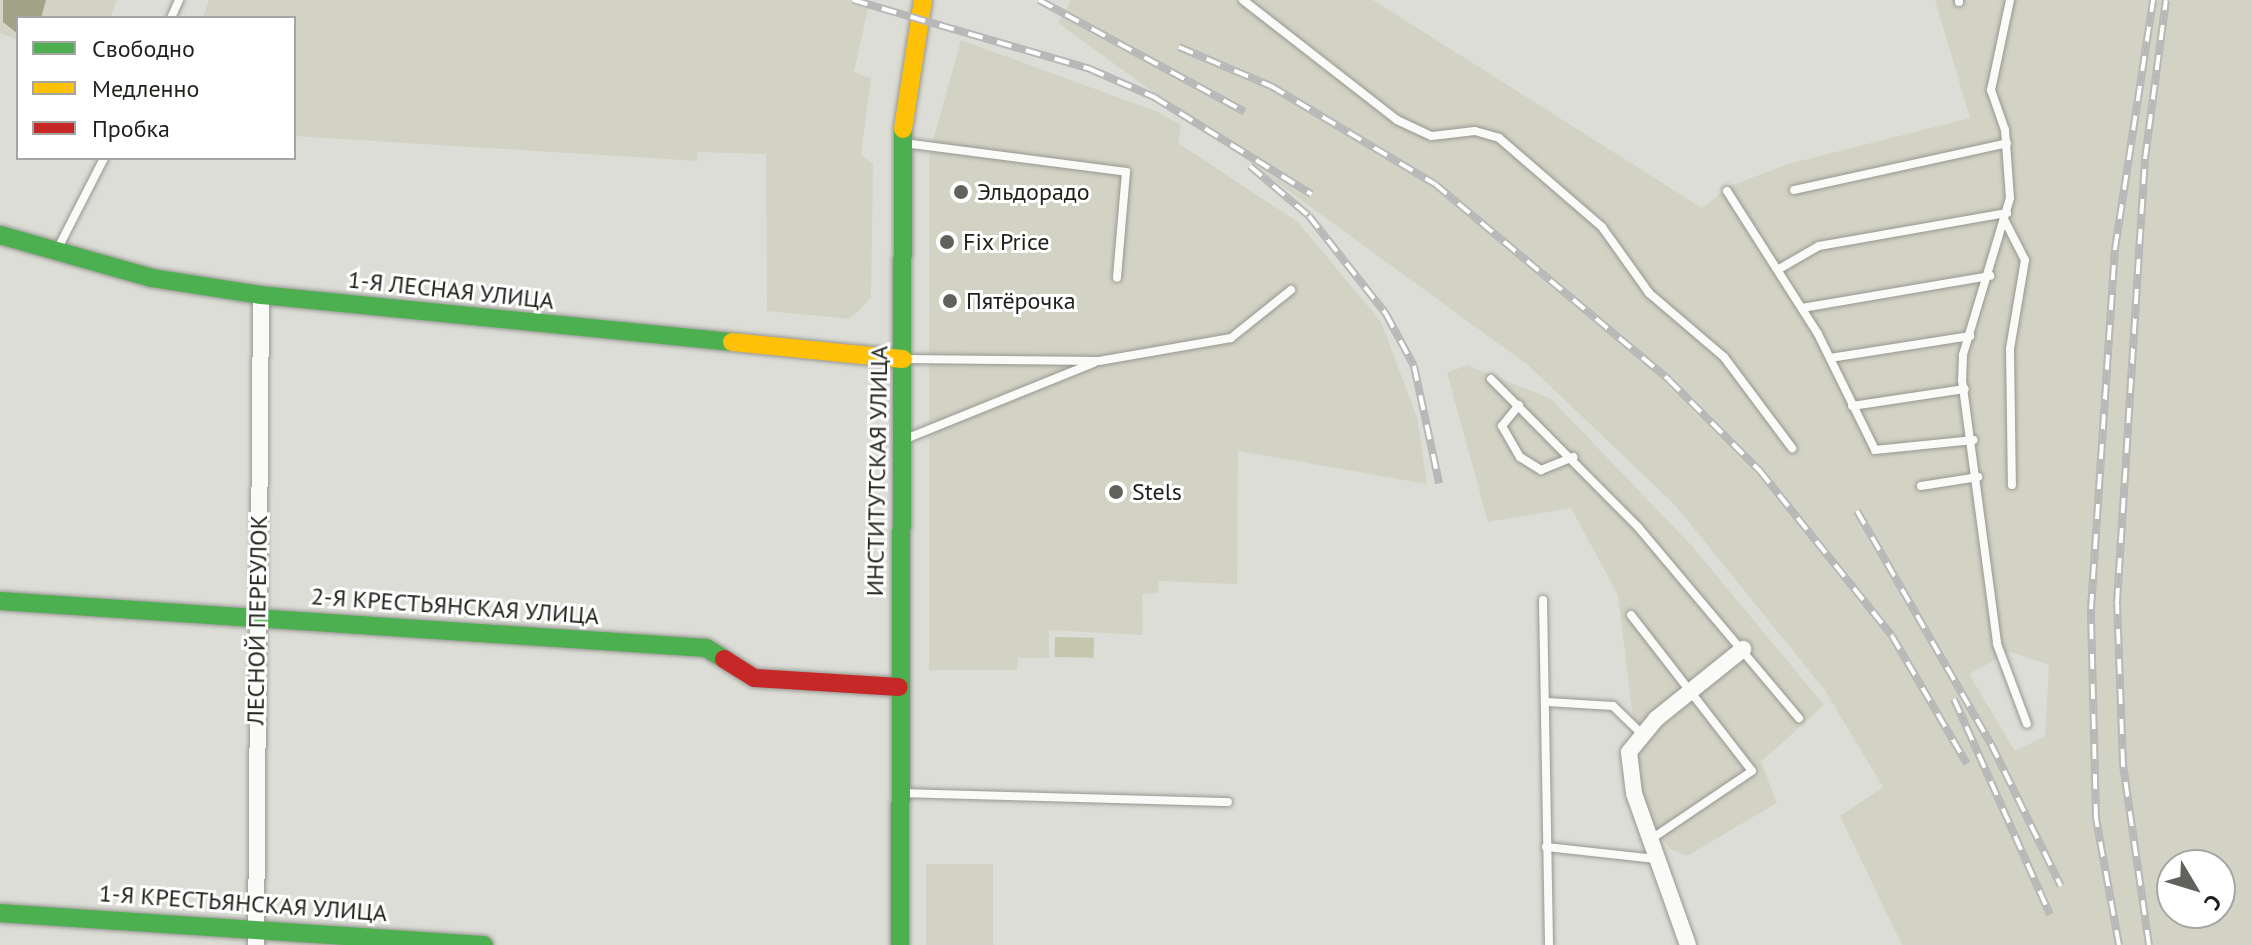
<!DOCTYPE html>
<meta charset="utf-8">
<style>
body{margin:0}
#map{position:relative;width:2252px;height:945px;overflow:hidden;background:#ddddd7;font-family:"PT Sans",sans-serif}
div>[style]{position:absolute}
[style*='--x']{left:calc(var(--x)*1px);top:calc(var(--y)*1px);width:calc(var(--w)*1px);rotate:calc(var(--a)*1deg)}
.built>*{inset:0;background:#d3d3c5;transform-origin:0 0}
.green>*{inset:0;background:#c6c6af;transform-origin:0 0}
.water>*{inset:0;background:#a2a287}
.roads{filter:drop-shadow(0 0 2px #979792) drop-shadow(0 0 2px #979792)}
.lane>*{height:8px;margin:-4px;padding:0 4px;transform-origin:4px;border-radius:4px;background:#fafaf9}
.street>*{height:16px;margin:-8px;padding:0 8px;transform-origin:8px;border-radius:8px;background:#fafaf9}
.fast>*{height:18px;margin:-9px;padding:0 9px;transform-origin:9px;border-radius:9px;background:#4caf50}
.slow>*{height:18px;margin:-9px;padding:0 9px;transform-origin:9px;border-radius:9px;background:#ffc107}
.jam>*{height:18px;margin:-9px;padding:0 9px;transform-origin:9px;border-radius:9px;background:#c62828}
.rail>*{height:8px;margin-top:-4px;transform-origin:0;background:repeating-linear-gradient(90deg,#fff 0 15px,#b8b8b8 0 30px);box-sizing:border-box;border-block:2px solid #b8b8b8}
.dots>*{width:22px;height:22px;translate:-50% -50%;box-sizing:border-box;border:4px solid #fff;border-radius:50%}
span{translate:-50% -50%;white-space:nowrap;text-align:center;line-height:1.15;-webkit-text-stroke:6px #fff;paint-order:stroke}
.poi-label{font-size:24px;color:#1f1f1b}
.left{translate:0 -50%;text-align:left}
.street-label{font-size:24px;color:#1f1f1b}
.legend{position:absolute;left:16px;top:16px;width:280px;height:144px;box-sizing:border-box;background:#fff;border:2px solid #a5a5a4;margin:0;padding:10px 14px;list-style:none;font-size:24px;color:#1f1f1b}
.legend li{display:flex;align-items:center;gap:16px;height:40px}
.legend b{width:40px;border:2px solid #a5a5a4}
.north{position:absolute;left:2156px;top:849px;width:80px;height:80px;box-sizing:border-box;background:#fff;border:2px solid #a5a5a4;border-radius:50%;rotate:128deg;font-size:22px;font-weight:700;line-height:32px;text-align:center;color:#1f1f1b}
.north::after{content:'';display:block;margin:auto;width:28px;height:36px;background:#62625d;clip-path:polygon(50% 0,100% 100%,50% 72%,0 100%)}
</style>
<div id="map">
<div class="built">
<div style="clip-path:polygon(0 0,117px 0,110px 18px,18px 18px,18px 40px,0 33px)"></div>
<div style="clip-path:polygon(209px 0,870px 0,854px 72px,871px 78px,861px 155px,873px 164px,871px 298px,850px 319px,767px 311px,766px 154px,698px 152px,697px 161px,294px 136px,294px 18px,203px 18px)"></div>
<div style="clip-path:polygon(evenodd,1071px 0,1373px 0,1702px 208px,1730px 186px,1788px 164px,1970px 118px,1935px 0,2252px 0,2252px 945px,1902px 945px,1840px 816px,1883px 787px,1824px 689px,1675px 505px,1529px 366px,1058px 23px,1071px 0,2010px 652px,2049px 665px,2045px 736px,2015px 751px,1969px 674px,2010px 652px,1071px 0,2172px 865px,2220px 865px,2220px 913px,2172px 913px,2172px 865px)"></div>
<div style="clip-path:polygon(961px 40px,1158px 112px,1181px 125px,1178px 143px,1298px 222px,1381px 322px,1417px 417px,1427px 484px,1238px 451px,1237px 584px,1159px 581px,1158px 593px,1142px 594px,1143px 635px,1049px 630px,1049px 658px,1018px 658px,1017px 670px,929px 670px,929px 155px)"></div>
<div style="clip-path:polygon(1467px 365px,1551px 399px,1693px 547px,1824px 705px,1761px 762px,1777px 803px,1687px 856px,1670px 849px,1644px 810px,1618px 595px,1571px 508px,1488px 522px,1447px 373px)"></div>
<div style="left:926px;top:864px;width:67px;height:81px"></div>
</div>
<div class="green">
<div style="left:1055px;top:637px;width:39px;height:20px;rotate:1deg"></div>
</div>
<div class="water">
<div style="clip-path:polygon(3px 0,46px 0,41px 18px,18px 18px,18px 34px,3px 22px)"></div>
</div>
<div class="roads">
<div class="lane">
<div style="--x:1243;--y:0;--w:195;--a:37.9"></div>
<div style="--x:1397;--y:120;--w:38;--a:25"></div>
<div style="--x:1432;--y:136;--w:43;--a:-6.6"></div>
<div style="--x:1475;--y:131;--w:25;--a:16"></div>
<div style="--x:1499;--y:138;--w:136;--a:40.8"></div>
<div style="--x:1602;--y:227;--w:81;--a:54.5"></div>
<div style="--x:1649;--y:293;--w:99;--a:40.5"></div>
<div style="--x:1724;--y:357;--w:114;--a:53.2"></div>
<div style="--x:2010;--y:0;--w:92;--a:101.9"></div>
<div style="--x:1991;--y:90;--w:42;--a:70.7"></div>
<div style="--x:2005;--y:130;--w:68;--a:85.8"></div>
<div style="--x:2010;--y:198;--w:164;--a:106.7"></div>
<div style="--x:1963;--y:355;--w:25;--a:92"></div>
<div style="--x:1962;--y:380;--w:266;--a:82.4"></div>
<div style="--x:1997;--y:644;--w:85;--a:69.4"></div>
<div style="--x:1959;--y:2;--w:2;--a:-90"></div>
<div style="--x:171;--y:18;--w:20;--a:-66"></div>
<div style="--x:904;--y:143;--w:224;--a:7.4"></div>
<div style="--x:1126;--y:172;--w:106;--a:94.9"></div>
<div style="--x:1794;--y:190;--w:218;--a:-12.4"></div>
<div style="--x:1727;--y:191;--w:169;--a:57.5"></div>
<div style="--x:1818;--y:334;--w:129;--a:63.8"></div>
<div style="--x:1875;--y:450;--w:99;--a:-5.8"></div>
<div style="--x:2005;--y:221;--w:44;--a:62.9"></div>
<div style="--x:2025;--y:260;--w:90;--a:99.6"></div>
<div style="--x:2010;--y:349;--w:136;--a:89.2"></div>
<div style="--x:57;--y:250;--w:103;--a:-62.9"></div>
<div style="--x:1779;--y:269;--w:46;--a:-29.9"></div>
<div style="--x:1819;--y:246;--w:191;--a:-10"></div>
<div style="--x:1802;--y:308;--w:191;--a:-9.7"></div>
<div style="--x:1830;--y:358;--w:142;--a:-8.9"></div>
<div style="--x:904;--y:359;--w:195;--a:0.6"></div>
<div style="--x:1099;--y:361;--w:134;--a:-9.9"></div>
<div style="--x:1231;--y:338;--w:77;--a:-38.7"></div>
<div style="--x:1491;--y:379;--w:209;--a:45.2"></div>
<div style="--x:1638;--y:527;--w:250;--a:49.9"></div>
<div style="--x:1519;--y:405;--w:27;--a:129"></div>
<div style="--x:1502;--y:426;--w:36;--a:60"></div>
<div style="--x:1520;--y:457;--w:25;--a:32"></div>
<div style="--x:1541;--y:470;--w:35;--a:-22"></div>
<div style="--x:1852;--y:406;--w:114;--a:-8.6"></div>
<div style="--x:903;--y:440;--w:206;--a:-22"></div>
<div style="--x:1921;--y:486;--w:58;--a:-9"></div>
<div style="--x:1543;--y:600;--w:345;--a:89"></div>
<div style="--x:1631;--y:615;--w:197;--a:52.2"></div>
<div style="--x:1752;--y:771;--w:122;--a:146"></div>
<div style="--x:1547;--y:702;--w:66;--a:3.5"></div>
<div style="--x:1613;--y:706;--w:39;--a:44"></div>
<div style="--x:904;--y:793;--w:324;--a:1.6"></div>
<div style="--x:1546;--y:847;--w:111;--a:6.2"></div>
</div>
<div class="street">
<div style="--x:256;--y:945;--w:650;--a:-89.56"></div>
<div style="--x:1688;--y:945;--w:161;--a:-109.6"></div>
<div style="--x:1634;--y:793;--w:41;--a:-97"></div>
<div style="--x:1629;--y:752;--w:43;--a:-50.7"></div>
<div style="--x:1656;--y:719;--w:112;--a:-38.8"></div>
</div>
<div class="fast">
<div style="--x:0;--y:235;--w:158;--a:15.8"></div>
<div style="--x:152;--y:278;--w:110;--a:8.9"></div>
<div style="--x:261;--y:295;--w:473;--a:5.7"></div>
<div style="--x:0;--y:601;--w:708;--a:3.81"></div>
<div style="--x:706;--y:648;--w:21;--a:31"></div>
<div style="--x:0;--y:913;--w:485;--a:3.8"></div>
<div style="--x:900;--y:945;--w:816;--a:-89.79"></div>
</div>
<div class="slow">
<div style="--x:903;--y:129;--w:131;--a:-81.2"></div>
<div style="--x:732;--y:342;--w:172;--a:5.7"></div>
</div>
<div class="jam">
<div style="--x:724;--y:659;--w:36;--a:32"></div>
<div style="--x:755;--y:678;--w:144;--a:3.6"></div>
</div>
</div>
<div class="rail">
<div style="--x:853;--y:0;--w:247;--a:16.2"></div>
<div style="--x:1090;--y:69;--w:70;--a:23.6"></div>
<div style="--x:1154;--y:97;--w:185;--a:31.7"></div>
<div style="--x:1039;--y:0;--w:234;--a:28.5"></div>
<div style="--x:1179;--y:47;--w:100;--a:23"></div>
<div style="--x:1271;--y:86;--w:191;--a:30.9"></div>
<div style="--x:1435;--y:184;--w:305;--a:39.9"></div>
<div style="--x:1669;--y:380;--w:129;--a:45"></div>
<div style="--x:1760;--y:471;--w:211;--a:51.3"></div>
<div style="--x:1892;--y:636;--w:148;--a:59.6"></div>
<div style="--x:1250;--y:166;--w:77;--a:40.3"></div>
<div style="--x:1309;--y:216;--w:125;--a:51.8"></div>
<div style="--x:1386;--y:314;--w:59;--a:61.7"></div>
<div style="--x:1414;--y:366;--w:120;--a:77.9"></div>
<div style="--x:1857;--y:511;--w:269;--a:60.1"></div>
<div style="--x:1991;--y:744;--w:158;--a:63.8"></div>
<div style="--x:1954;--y:699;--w:236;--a:66"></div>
<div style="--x:2119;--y:945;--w:128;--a:-100.3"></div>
<div style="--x:2096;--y:819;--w:210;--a:-91.4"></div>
<div style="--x:2091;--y:609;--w:361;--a:-86.2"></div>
<div style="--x:2115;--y:249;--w:252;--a:-81.3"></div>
<div style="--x:2149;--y:945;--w:183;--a:-98.2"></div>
<div style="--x:2123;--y:764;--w:161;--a:-92.1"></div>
<div style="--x:2117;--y:603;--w:445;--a:-86.4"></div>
<div style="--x:2145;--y:159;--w:160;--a:-82.5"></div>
</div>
<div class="dots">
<div style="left:961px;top:192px;background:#62625d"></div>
<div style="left:947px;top:242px;background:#62625d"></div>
<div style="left:950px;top:301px;background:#62625d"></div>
<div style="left:1116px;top:492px;background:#62625d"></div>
</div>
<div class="poi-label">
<span class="left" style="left:977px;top:192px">Эльдорадо</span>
<span class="left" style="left:963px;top:242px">Fix Price</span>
<span class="left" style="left:966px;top:301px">Пятёрочка</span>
<span class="left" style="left:1132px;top:492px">Stels</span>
</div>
<div class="street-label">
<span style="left:451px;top:290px;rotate:6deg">1-Я ЛЕСНАЯ УЛИЦА</span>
<span style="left:877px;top:471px;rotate:-89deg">ИНСТИТУТСКАЯ УЛИЦА</span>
<span style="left:455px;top:606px;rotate:4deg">2-Я КРЕСТЬЯНСКАЯ УЛИЦА</span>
<span style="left:257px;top:620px;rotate:-89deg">ЛЕСНОЙ ПЕРЕУЛОК</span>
<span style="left:243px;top:903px;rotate:4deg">1-Я КРЕСТЬЯНСКАЯ УЛИЦА</span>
</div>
<ul class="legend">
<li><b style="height:10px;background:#4caf50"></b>Свободно</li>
<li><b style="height:10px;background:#ffc107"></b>Медленно</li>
<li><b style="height:10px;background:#c62828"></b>Пробка</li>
</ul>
<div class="north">С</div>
</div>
